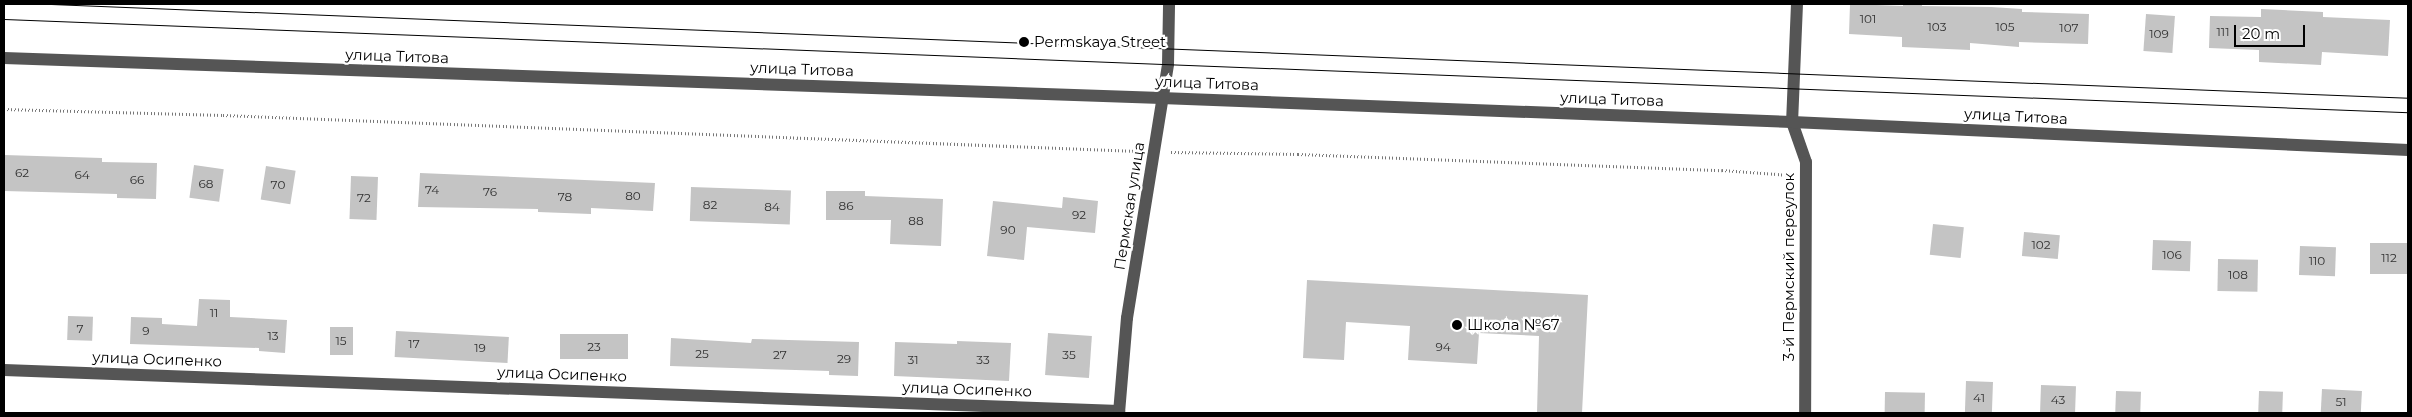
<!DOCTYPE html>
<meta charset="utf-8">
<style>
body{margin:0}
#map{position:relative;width:2412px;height:417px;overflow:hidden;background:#fff;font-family:Montserrat,sans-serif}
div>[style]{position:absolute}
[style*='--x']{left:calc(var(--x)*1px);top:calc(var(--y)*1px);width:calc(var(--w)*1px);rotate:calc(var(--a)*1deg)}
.building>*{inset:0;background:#c4c4c4;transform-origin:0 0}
.path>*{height:3px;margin-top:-1.5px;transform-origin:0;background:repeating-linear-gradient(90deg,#777 0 1px,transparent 0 3.5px)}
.minor>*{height:12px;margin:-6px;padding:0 6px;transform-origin:6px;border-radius:6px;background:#555}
.tram>*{height:1px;margin:-0.5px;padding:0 0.5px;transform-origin:0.5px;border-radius:0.5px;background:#000}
.dots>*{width:14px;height:14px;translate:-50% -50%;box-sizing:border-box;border:2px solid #fff;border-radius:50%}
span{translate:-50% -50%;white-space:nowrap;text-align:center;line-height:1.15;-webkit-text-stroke:4.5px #fff;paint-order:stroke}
.number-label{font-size:12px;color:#313131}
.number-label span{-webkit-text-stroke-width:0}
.poi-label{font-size:15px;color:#000}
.left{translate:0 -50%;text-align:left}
.street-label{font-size:15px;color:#000}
.frame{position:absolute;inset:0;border:5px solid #000;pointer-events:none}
.scale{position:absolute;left:2234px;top:25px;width:71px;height:22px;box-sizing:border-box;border:2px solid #000;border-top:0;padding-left:6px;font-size:15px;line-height:18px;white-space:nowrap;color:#000;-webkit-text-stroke:4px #fff;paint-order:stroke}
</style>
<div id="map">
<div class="building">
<div style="clip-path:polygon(1850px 4px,1903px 6px,1903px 4px,1922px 4px,1922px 6px,1991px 7px,2022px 9px,2022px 12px,2089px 14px,2088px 44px,2019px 42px,2019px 47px,1970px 43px,1970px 50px,1902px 47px,1902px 37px,1849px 34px)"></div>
<div style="clip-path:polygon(2261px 9px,2323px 12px,2323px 17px,2390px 20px,2388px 56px,2322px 52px,2321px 65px,2259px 62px,2259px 50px,2209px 48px,2210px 16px,2261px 17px)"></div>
<div style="left:2146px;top:14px;width:29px;height:37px;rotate:4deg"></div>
<div style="clip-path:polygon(4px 155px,102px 158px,102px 162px,157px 163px,156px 199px,117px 198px,117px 194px,4px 191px)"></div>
<div style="left:194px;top:165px;width:30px;height:33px;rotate:8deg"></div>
<div style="left:266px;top:166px;width:30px;height:34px;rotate:9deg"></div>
<div style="clip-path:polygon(420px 173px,655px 183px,653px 211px,591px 208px,591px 214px,538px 212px,538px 209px,418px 207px)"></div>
<div style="left:351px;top:176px;width:27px;height:43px;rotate:2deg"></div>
<div style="left:691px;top:187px;width:100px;height:34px;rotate:2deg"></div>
<div style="clip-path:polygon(826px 191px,865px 191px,865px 196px,943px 199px,941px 246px,890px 244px,891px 220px,826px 220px)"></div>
<div style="clip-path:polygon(1063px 197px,1098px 201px,1095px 233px,1027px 227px,1024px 260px,987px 256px,993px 201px,1062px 208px)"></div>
<div style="left:1933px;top:224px;width:31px;height:31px;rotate:6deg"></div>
<div style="left:2024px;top:232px;width:36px;height:24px;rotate:5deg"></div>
<div style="left:2153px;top:240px;width:38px;height:30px;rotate:2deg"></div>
<div style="left:2370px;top:243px;width:38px;height:31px"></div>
<div style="left:2300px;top:246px;width:36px;height:29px;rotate:2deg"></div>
<div style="left:2218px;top:259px;width:40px;height:32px;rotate:1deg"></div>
<div style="clip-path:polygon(1307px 280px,1588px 295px,1582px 413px,1537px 413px,1539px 336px,1479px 333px,1477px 364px,1408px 360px,1410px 326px,1346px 322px,1344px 360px,1303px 358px)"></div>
<div style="clip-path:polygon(199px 299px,230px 300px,230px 317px,287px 320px,285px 353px,259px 351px,259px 348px,130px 344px,131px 317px,162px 318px,162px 324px,197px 326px)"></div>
<div style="left:68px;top:316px;width:25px;height:24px;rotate:2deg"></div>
<div style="left:330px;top:327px;width:23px;height:28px"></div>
<div style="left:396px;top:331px;width:113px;height:26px;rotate:3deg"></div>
<div style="left:1048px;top:333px;width:44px;height:42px;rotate:4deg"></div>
<div style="left:628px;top:334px;width:25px;height:68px;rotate:90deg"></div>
<div style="clip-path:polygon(671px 338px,751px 343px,752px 339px,859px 342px,858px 376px,829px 375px,829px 371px,670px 366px)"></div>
<div style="clip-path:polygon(957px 341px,1011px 343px,1009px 381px,894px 376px,895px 342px,957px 344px)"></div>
<div style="left:1966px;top:381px;width:27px;height:32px;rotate:2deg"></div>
<div style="left:2041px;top:385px;width:35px;height:28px;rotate:2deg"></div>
<div style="left:2322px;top:389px;width:40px;height:24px;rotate:3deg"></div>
<div style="left:2116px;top:391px;width:25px;height:22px;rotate:2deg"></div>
<div style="left:2259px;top:391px;width:24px;height:22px;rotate:2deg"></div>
<div style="left:1885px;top:392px;width:40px;height:21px;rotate:1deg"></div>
</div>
<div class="path">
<div style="--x:4;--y:109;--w:219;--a:1.6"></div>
<div style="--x:223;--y:115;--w:915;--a:2.26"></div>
<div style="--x:1171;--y:152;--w:127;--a:0.9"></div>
<div style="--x:1298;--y:154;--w:424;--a:2.2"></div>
<div style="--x:1722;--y:170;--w:67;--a:4.3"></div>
</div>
<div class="minor">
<div style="--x:1797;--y:4;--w:118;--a:92.4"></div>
<div style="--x:1792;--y:122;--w:42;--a:70.7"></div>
<div style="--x:1806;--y:162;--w:251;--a:90.2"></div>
<div style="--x:4;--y:58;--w:1158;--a:1.98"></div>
<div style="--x:1161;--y:98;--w:631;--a:2.18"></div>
<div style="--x:1792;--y:122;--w:617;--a:2.6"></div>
<div style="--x:4;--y:370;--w:1116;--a:2.11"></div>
<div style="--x:1119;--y:413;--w:95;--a:-85.2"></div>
<div style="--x:1127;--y:318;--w:257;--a:-80.8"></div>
<div style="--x:1168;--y:64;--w:60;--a:-89"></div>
</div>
<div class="tram">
<div style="--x:51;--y:4;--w:2359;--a:2.28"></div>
<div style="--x:4;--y:19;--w:2406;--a:2.22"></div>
</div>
<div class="dots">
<div style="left:1024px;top:42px;background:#000"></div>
<div style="left:1457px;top:325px;background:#000"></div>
</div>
<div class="number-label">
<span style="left:1868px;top:19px">101</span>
<span style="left:1937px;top:27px">103</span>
<span style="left:2005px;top:27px">105</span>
<span style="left:2069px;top:28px">107</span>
<span style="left:2223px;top:32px">111</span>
<span style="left:2159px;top:34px">109</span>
<span style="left:22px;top:173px">62</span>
<span style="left:82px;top:175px">64</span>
<span style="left:137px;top:180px">66</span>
<span style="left:206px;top:184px">68</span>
<span style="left:278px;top:185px">70</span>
<span style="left:432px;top:190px">74</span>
<span style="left:490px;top:192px">76</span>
<span style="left:633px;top:196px">80</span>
<span style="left:565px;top:197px">78</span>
<span style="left:364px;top:198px">72</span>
<span style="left:710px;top:205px">82</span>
<span style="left:846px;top:206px">86</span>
<span style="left:772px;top:207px">84</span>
<span style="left:1079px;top:215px">92</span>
<span style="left:916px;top:221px">88</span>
<span style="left:1008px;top:230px">90</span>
<span style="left:2041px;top:245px">102</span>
<span style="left:2172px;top:255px">106</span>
<span style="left:2389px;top:258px">112</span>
<span style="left:2317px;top:261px">110</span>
<span style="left:2238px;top:275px">108</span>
<span style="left:214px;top:313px">11</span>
<span style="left:80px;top:329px">7</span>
<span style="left:146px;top:331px">9</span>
<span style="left:273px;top:336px">13</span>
<span style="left:341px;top:341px">15</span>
<span style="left:414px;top:344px">17</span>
<span style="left:594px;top:347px">23</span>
<span style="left:1443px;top:347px">94</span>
<span style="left:480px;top:348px">19</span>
<span style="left:702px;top:354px">25</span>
<span style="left:780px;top:355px">27</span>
<span style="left:1069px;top:355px">35</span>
<span style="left:844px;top:359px">29</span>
<span style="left:913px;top:360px">31</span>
<span style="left:983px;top:360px">33</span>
<span style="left:1979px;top:398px">41</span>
<span style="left:2058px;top:400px">43</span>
<span style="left:2341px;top:402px">51</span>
</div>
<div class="poi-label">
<span class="left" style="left:1034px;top:42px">Permskaya Street</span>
<span class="left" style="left:1467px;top:325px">Школа №67</span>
</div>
<div class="street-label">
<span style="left:397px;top:56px;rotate:2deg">улица Титова</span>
<span style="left:802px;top:69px;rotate:2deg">улица Титова</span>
<span style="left:1207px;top:83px;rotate:2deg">улица Титова</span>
<span style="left:1612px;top:99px;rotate:2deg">улица Титова</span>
<span style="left:2016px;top:116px;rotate:3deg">улица Титова</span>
<span style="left:1129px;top:206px;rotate:-81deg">Пермская улица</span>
<span style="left:1789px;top:267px;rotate:-90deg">3-й Пермский переулок</span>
<span style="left:157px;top:359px;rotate:2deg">улица Осипенко</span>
<span style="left:562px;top:374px;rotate:2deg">улица Осипенко</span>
<span style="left:967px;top:389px;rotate:2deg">улица Осипенко</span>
</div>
<div class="frame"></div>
<div class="scale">20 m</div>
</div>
